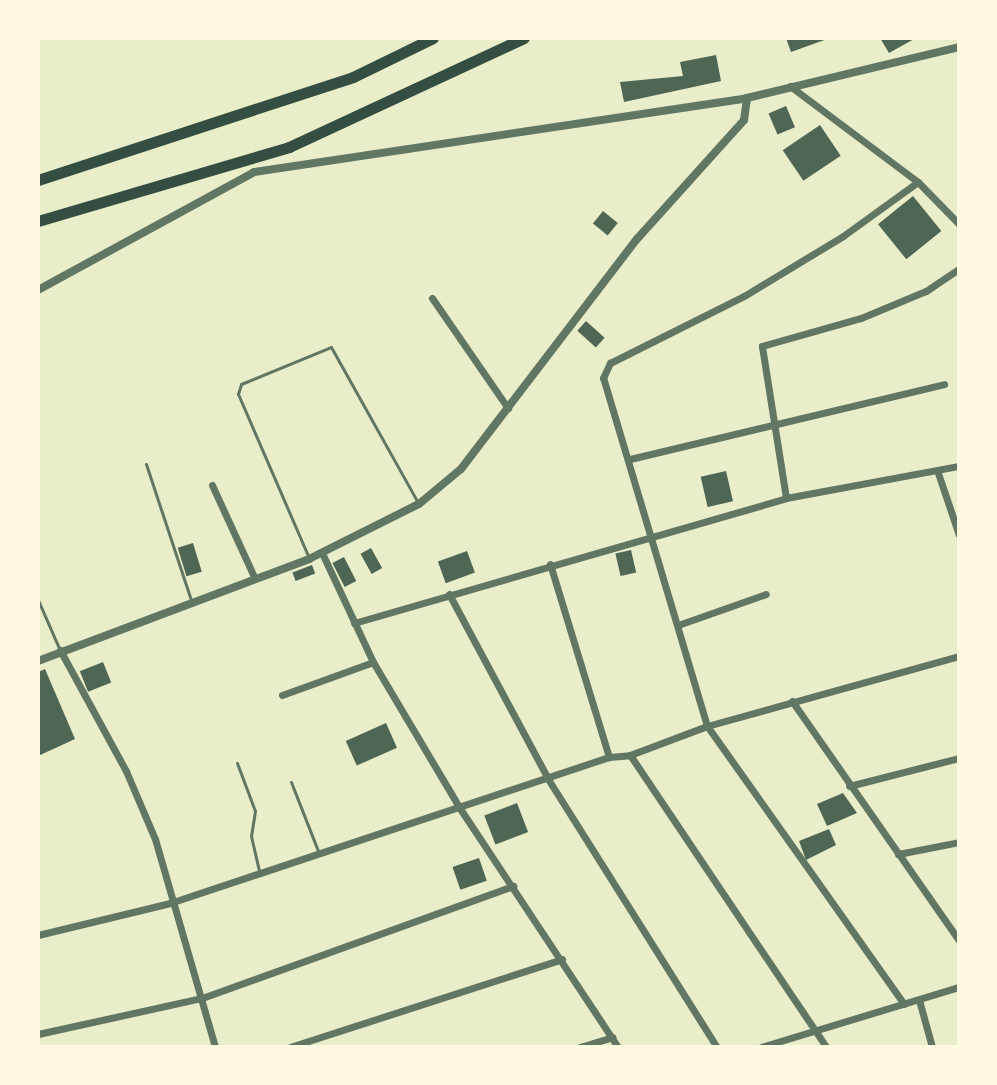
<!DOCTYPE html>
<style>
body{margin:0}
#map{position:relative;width:997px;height:1085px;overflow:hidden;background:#e9edc9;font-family:"Alegreya Sans",sans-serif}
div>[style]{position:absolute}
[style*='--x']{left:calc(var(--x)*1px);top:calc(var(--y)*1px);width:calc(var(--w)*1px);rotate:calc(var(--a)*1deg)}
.building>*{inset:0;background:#4f6655;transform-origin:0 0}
.service>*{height:3px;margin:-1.5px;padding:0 1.5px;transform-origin:1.5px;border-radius:1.5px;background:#617663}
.minor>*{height:7px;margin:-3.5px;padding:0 3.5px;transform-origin:3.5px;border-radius:3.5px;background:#617663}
.tertiary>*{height:8px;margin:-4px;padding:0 4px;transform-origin:4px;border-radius:4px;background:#617663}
.primary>*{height:11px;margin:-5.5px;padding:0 5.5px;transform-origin:5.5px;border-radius:5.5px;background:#344e41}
span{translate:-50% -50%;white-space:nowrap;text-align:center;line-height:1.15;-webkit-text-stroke:6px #fefae0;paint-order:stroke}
.frame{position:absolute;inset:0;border:40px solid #fefae0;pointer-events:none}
</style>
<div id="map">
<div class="building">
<div style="clip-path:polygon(786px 38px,830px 38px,791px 52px)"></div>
<div style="clip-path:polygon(880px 38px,916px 38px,889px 53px)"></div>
<div style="clip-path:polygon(716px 55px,721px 81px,624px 102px,620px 82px,683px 76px,680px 62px)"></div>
<div style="left:786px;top:106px;width:23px;height:19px;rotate:67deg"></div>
<div style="left:820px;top:125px;width:37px;height:45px;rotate:56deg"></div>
<div style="left:913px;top:196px;width:45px;height:45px;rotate:51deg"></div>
<div style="left:603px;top:211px;width:19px;height:16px;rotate:39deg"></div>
<div style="left:586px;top:321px;width:25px;height:13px;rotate:42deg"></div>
<div style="left:726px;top:471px;width:31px;height:26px;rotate:77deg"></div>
<div style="left:193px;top:543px;width:30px;height:16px;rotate:73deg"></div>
<div style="left:371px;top:548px;width:23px;height:12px;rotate:61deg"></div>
<div style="left:631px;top:550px;width:23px;height:16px;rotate:77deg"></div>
<div style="left:467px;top:551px;width:23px;height:31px;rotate:70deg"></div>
<div style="left:344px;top:557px;width:27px;height:13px;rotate:63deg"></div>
<div style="left:312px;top:565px;width:9px;height:21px;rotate:69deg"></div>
<div style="left:103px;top:662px;width:22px;height:25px;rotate:68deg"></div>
<div style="clip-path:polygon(45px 669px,75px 739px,38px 756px,38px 672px)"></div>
<div style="left:386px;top:723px;width:27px;height:44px;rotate:66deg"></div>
<div style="clip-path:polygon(843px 793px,857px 813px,827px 826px,817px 804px)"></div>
<div style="left:517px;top:803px;width:31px;height:35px;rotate:69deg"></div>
<div style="clip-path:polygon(829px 829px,836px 845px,806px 860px,799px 841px)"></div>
<div style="left:479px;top:858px;width:24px;height:28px;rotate:71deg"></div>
</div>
<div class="service">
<div style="--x:146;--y:464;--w:143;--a:71.7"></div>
<div style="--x:309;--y:558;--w:179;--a:-113.4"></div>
<div style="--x:238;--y:394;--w:10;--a:-73"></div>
<div style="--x:241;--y:384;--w:97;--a:-22.3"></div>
<div style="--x:331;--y:347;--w:176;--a:60.8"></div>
<div style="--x:38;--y:600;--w:52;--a:66.4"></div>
<div style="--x:237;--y:763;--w:51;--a:69.4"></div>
<div style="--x:255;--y:811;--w:25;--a:99"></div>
<div style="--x:251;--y:836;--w:35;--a:77"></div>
<div style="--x:291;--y:782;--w:74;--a:68.6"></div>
</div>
<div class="minor">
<div style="--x:790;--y:86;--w:160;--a:36.9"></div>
<div style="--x:918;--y:182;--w:59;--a:45.7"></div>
<div style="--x:432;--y:298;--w:134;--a:55.4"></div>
<div style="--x:630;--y:459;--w:323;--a:-13.4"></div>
<div style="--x:938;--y:473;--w:65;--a:71.3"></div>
<div style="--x:212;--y:485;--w:103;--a:65.4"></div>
<div style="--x:786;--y:498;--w:154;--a:-99"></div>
<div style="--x:762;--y:346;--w:103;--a:-15.8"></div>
<div style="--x:861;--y:318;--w:70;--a:-22.6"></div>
<div style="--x:926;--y:291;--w:40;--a:-34"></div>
<div style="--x:322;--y:553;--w:120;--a:64.9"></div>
<div style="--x:373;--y:662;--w:172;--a:59.3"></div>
<div style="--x:461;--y:810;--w:284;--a:56.5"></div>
<div style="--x:550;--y:564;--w:202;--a:73"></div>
<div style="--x:449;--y:594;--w:210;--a:61.8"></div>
<div style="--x:548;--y:779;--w:317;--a:57.8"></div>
<div style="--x:354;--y:623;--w:450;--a:-16.1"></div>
<div style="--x:786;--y:498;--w:176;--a:-10.5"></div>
<div style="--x:678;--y:625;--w:93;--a:-19.4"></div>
<div style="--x:60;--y:650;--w:138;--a:61.4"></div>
<div style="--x:126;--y:771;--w:74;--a:66.9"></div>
<div style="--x:155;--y:839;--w:216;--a:73.9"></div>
<div style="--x:282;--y:695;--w:97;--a:-19.9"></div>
<div style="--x:792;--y:701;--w:292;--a:55.1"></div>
<div style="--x:630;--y:755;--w:352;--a:56.1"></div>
<div style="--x:849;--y:786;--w:114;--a:-14.3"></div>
<div style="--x:898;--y:854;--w:62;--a:-11.1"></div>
<div style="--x:38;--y:935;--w:136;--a:-13.6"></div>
<div style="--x:170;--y:903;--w:463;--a:-18.4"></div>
<div style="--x:609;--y:757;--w:21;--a:-5"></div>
<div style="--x:630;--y:755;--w:82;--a:-20.6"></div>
<div style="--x:707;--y:726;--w:262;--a:-15.5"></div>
<div style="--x:919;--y:1000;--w:49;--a:74.5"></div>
<div style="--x:904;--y:1004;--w:341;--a:-125.3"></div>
<div style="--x:707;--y:726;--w:363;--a:-106.6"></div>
<div style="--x:603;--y:378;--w:17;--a:-65"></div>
<div style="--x:610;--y:363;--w:150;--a:-26.6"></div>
<div style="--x:744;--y:296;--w:116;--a:-31.2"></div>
<div style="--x:843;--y:236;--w:92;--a:-35.8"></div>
<div style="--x:38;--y:1034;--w:168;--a:-12.4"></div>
<div style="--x:202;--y:998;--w:331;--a:-19.8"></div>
<div style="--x:290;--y:1047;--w:286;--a:-17.9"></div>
<div style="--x:580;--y:1047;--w:34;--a:-17"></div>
<div style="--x:761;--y:1047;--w:207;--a:-16.9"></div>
</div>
<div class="tertiary">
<div style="--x:38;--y:290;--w:246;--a:-28.6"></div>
<div style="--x:254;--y:172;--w:499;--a:-8.5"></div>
<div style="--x:747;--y:98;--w:218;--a:-13.5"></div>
<div style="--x:38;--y:661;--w:290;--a:-20.6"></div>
<div style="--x:309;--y:559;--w:123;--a:-26.6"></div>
<div style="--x:419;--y:504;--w:55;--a:-39.8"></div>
<div style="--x:461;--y:469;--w:290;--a:-52.6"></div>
<div style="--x:637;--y:239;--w:160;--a:-48"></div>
<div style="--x:744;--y:120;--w:22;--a:-82"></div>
</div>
<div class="primary">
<div style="--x:38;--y:180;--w:331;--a:-18.1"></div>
<div style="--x:353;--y:77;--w:89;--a:-26"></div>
<div style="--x:38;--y:221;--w:262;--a:-16.4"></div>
<div style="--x:289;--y:147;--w:259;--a:-24.9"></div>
</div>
<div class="frame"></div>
</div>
